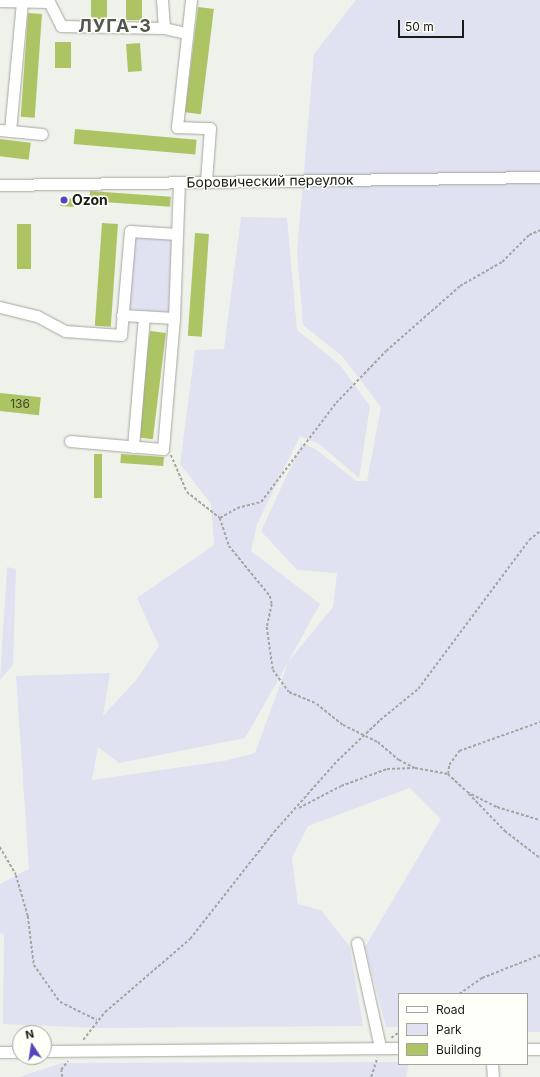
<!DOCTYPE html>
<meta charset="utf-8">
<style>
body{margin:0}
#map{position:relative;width:540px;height:1077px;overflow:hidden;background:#eff2eb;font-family:Inter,sans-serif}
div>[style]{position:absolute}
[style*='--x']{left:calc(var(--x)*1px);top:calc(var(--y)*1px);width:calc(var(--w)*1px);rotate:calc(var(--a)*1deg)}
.green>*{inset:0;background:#e0e1f1}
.building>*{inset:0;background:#acc464;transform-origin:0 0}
.path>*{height:1.5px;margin-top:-0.75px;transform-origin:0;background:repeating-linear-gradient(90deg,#a4a7a1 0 3px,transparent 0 5px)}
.roads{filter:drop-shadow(0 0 1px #a4a6a0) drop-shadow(0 0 1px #a4a6a0)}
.minor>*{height:11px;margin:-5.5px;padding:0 5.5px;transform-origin:5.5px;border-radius:5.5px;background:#fff}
.dots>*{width:11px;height:11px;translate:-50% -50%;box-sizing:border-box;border:2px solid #fdfff8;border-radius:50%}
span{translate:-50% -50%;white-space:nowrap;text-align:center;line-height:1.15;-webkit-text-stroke:3px #fdfff8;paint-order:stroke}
.number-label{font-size:12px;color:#3e452b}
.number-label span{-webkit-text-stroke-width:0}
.street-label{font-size:14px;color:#1a1b18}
.poi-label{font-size:14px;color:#1a1b18;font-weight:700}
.left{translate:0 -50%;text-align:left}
.district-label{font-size:18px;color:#53554f;font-weight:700;letter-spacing:1px}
.legend{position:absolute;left:398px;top:993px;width:130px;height:72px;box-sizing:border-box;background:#fdfff8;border:1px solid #a2a49e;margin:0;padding:5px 7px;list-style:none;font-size:12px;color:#1a1b18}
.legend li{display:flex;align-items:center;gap:8px;height:20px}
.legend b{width:20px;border:1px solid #a2a49e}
.north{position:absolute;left:12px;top:1025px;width:40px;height:40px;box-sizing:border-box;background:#fdfff8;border:1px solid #a2a49e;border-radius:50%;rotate:348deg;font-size:11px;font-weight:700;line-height:16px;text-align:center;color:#1a1b18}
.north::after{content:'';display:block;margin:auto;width:14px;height:18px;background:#5544bc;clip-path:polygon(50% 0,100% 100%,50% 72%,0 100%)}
.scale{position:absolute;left:398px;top:20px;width:66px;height:18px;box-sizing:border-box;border:2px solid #1a1b18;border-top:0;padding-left:5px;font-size:12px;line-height:14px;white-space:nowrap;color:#1a1b18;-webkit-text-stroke:3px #fdfff8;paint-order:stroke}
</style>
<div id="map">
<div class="green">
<div style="clip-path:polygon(evenodd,356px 0,540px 0,540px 1032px,527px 1032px,527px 994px,399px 994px,399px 1027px,386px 1027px,365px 947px,441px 819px,410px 788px,308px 826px,292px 858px,298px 904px,321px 910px,350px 947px,363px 1026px,98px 1028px,3px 1024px,4px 934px,0 933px,0 884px,29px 869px,16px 676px,110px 673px,103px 716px,137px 679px,159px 646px,137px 598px,214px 545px,211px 504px,180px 464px,195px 350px,224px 349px,241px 217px,287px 218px,297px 330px,340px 365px,370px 406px,359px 478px,319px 444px,300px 436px,257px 524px,251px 551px,320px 604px,288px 662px,333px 607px,337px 573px,297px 570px,261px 531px,302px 443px,317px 450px,356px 481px,367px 481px,381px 407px,342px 356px,303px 325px,297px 252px,314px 54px,356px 0,288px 663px,255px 753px,224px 761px,92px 780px,98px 747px,119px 763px,245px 738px,288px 663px)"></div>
<div style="clip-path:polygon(134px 235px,174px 236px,173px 311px,168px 313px,127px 308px)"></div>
<div style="clip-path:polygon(7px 567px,16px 569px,13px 665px,0 680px)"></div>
<div style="clip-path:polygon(399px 1062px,409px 1064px,406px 1077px,19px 1077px,62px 1063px)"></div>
</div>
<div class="building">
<div style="left:91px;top:0;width:16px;height:19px"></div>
<div style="left:126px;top:0;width:16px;height:20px"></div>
<div style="left:198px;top:7px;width:16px;height:106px;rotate:7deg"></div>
<div style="left:28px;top:13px;width:14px;height:104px;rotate:4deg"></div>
<div style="left:55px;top:42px;width:16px;height:26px"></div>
<div style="left:140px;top:43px;width:28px;height:14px;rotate:86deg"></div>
<div style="left:75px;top:129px;width:122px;height:15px;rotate:5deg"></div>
<div style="left:0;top:139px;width:31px;height:17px;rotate:7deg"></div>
<div style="left:90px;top:191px;width:81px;height:10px;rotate:4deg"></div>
<div style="left:61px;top:198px;width:13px;height:8px;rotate:4deg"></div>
<div style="left:102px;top:223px;width:16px;height:103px;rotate:4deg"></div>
<div style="left:17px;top:224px;width:14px;height:45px"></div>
<div style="left:195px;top:233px;width:14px;height:103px;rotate:4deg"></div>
<div style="left:150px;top:331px;width:16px;height:107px;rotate:7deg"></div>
<div style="left:0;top:393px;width:41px;height:18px;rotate:6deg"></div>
<div style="left:94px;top:454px;width:8px;height:44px"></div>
<div style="left:121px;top:454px;width:43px;height:9px;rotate:4deg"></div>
</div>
<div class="path">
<div style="--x:171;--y:455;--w:40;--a:66.6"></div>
<div style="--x:187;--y:492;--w:42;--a:38.2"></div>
<div style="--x:220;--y:518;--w:29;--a:72"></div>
<div style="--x:229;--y:546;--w:65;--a:50.6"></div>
<div style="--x:270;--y:596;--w:8;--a:76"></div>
<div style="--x:272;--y:604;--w:24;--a:102"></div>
<div style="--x:267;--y:627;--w:43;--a:82.1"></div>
<div style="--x:273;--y:670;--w:27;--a:54"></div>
<div style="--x:289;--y:692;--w:30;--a:23"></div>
<div style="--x:317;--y:704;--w:33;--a:39"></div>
<div style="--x:343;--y:725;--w:39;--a:26"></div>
<div style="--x:378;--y:742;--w:28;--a:41"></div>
<div style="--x:399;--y:760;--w:18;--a:27"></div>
<div style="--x:415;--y:768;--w:34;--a:10"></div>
<div style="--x:448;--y:774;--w:26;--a:43"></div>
<div style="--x:467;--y:792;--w:34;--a:27"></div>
<div style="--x:497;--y:807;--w:45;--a:16.8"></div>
<div style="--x:220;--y:518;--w:20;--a:-30"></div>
<div style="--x:237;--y:508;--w:25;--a:-14"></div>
<div style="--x:261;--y:502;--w:124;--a:-52.9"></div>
<div style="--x:336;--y:403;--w:72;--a:-46.1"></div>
<div style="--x:386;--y:351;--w:98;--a:-41.3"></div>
<div style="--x:460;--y:286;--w:48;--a:-29.7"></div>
<div style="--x:502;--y:262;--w:38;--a:-45"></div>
<div style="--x:529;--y:235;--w:12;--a:-24"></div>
<div style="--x:448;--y:774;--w:9;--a:-84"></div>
<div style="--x:449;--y:765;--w:17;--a:-54"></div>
<div style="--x:459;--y:751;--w:86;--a:-19.7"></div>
<div style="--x:469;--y:794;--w:52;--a:45.8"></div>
<div style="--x:505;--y:831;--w:44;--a:37.6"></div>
<div style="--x:299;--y:808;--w:47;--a:-27.6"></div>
<div style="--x:341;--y:786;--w:49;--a:-20.3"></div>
<div style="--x:387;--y:769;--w:26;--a:-2"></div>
<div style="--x:0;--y:847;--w:32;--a:60"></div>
<div style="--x:16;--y:875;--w:43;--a:73.7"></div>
<div style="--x:28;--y:916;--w:49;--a:83"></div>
<div style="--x:34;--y:965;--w:45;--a:54.9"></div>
<div style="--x:60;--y:1002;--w:41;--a:25.9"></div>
<div style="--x:459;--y:994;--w:28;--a:-35"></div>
<div style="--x:482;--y:978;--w:62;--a:-21.6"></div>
<div style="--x:391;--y:1038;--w:10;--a:-37"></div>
<div style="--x:83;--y:1040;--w:36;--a:-52"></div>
<div style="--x:105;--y:1012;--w:112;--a:-40.7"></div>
<div style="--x:190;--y:939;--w:136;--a:-51.9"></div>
<div style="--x:274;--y:832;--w:95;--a:-48.4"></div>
<div style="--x:337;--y:761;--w:59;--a:-43.6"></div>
<div style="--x:380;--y:720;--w:49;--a:-39.2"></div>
<div style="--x:418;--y:689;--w:186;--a:-53.3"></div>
<div style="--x:529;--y:540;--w:14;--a:-39"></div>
<div style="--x:62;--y:1077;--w:7;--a:-98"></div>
<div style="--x:61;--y:1070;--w:11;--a:-52"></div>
<div style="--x:371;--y:1077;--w:20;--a:-72"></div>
</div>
<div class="roads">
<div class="minor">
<div style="--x:162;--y:0;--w:28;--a:86"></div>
<div style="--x:191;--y:0;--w:128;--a:96.3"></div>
<div style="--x:177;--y:127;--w:33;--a:2"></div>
<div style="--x:210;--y:128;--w:53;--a:94.3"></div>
<div style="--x:0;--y:1;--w:49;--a:1.2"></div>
<div style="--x:49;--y:2;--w:27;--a:63"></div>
<div style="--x:61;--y:26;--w:103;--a:1.1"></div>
<div style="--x:164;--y:28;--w:23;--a:13"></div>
<div style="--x:0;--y:130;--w:42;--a:5.4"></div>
<div style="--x:10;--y:131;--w:130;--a:-84.7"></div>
<div style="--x:0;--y:185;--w:540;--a:-0.85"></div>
<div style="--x:0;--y:307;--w:38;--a:14"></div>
<div style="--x:37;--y:316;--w:32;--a:28"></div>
<div style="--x:65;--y:331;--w:56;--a:4.1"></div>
<div style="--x:121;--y:335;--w:104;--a:-85.1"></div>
<div style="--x:130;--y:231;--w:47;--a:3.7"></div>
<div style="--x:122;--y:315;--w:52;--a:3.3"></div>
<div style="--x:174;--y:318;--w:136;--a:-87.9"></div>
<div style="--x:70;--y:441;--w:93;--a:4.9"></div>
<div style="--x:163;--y:449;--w:131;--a:-85.2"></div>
<div style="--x:133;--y:447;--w:131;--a:-85.2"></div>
<div style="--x:357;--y:943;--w:107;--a:77.5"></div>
<div style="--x:527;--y:1049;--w:13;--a:0"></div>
<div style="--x:44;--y:1051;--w:355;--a:-0.5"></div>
<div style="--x:0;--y:1052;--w:20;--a:0"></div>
<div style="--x:492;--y:1064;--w:13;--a:86"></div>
</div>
</div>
<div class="dots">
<div style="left:64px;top:200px;background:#5544bc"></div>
</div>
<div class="number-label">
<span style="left:20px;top:404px">136</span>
</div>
<div class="street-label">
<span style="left:270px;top:181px;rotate:-1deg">Боровический переулок</span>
</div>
<div class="poi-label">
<span class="left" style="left:72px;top:200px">Ozon</span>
</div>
<div class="district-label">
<span style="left:115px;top:26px">ЛУГА-3</span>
</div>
<ul class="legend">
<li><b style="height:5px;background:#fff"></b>Road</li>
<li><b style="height:11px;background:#e0e1f1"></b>Park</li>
<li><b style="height:11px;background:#acc464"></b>Building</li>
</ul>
<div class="north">N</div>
<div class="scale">50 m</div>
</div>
